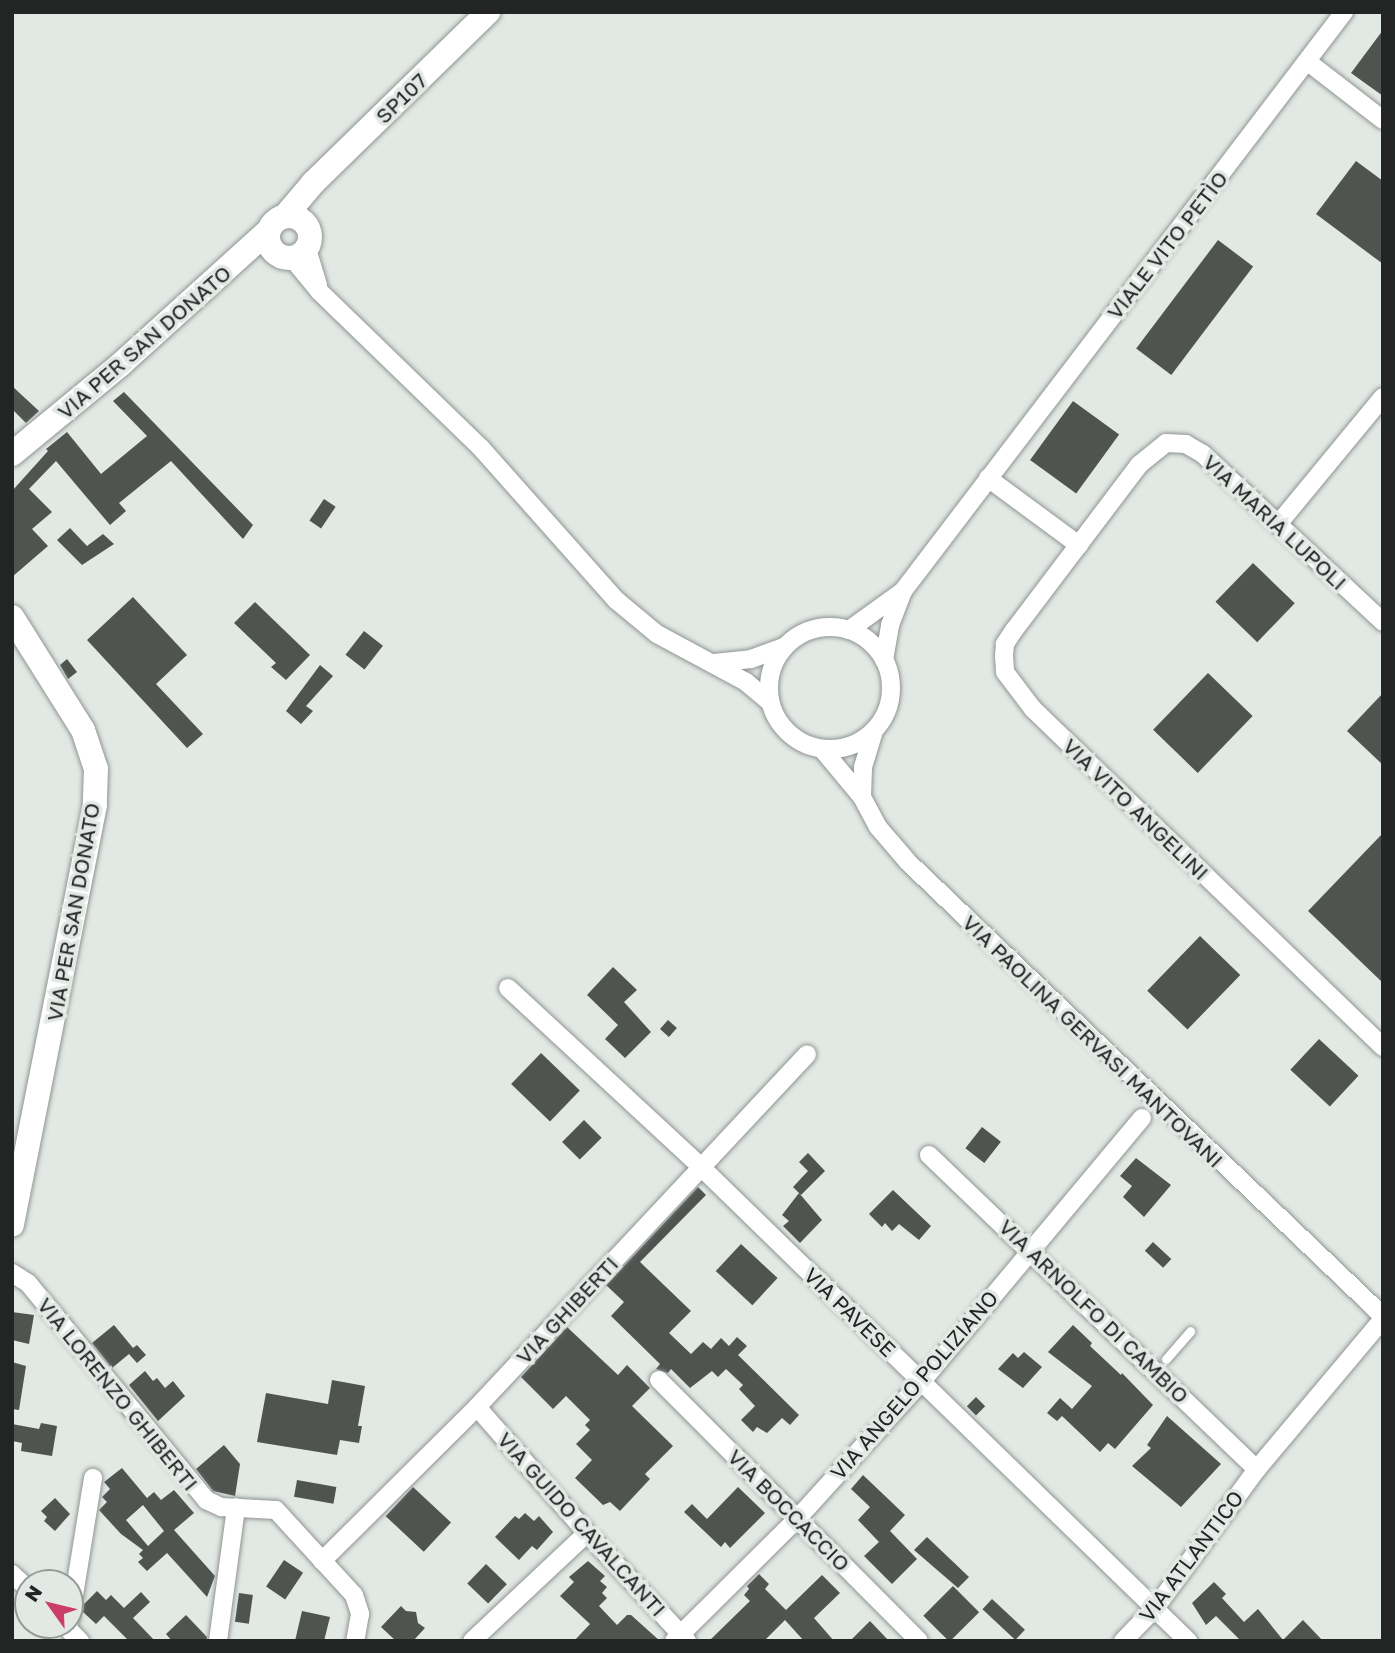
<!DOCTYPE html>
<meta charset="utf-8">
<style>
body{margin:0}
#map{position:relative;width:1395px;height:1653px;overflow:hidden;background:#e2e8e4;font-family:"Golos Text",sans-serif}
div>[style]{position:absolute}
[style*='--x']{left:calc(var(--x)*1px);top:calc(var(--y)*1px);width:calc(var(--w)*1px);rotate:calc(var(--a)*1deg)}
.building>*{inset:0;background:#505451;transform-origin:0 0}
.roads{filter:drop-shadow(0 0 2px #8f9591) drop-shadow(0 0 2px #8f9591)}
.lane>*{height:9px;margin:-4.5px;padding:0 4.5px;transform-origin:4.5px;border-radius:4.5px;background:#fff}
.street>*{height:18px;margin:-9px;padding:0 9px;transform-origin:9px;border-radius:9px;background:#fff}
.street>.ring{margin:-9px;padding:0;box-sizing:content-box;background:none;border:18px solid #fff;border-radius:50%}
.secondary>*{height:24px;margin:-12px;padding:0 12px;transform-origin:12px;border-radius:12px;background:#fff}
.secondary>.ring{margin:-12px;padding:0;box-sizing:content-box;background:none;border:24px solid #fff;border-radius:50%}
span{translate:-50% -50%;white-space:nowrap;text-align:center;line-height:1.15;-webkit-text-stroke:7px #e2e8e4;paint-order:stroke}
.street-label{font-size:21px;color:#232524}
.frame{position:absolute;inset:0;border:14px solid #232524;pointer-events:none}
.north{position:absolute;left:14px;top:1569px;width:70px;height:70px;box-sizing:border-box;background:#e2e8e4;border:2px solid #969a97;border-radius:50%;rotate:304deg;font-size:19px;font-weight:700;line-height:28px;text-align:center;color:#232524}
.north::after{content:'';display:block;margin:auto;width:24px;height:32px;background:#cb3d68;clip-path:polygon(50% 0,100% 100%,50% 72%,0 100%)}
</style>
<div id="map">
<div class="building">
<div style="clip-path:polygon(1383px 30px,1383px 96px,1351px 73px)"></div>
<div style="clip-path:polygon(1356px 161px,1383px 181px,1383px 264px,1316px 214px)"></div>
<div style="left:1218px;top:240px;width:44px;height:136px;rotate:37deg"></div>
<div style="clip-path:polygon(12px 386px,39px 411px,26px 423px,12px 409px)"></div>
<div style="clip-path:polygon(124px 392px,253px 525px,243px 539px,171px 461px,119px 503px,126px 511px,110px 525px,56px 461px,29px 489px,52px 512px,32px 529px,48px 546px,12px 577px,12px 491px,48px 451px,46px 449px,67px 432px,101px 474px,147px 436px,113px 401px)"></div>
<div style="left:1073px;top:401px;width:57px;height:73px;rotate:36deg"></div>
<div style="left:324px;top:499px;width:14px;height:26px;rotate:34deg"></div>
<div style="clip-path:polygon(70px 528px,87px 546px,103px 534px,114px 544px,82px 565px,57px 540px)"></div>
<div style="left:1253px;top:563px;width:58px;height:54px;rotate:44deg"></div>
<div style="clip-path:polygon(133px 597px,187px 655px,156px 684px,203px 734px,187px 748px,87px 640px)"></div>
<div style="clip-path:polygon(255px 602px,310px 655px,286px 680px,271px 667px,276px 663px,234px 623px)"></div>
<div style="left:364px;top:631px;width:24px;height:30px;rotate:38deg"></div>
<div style="clip-path:polygon(67px 659px,77px 672px,68px 679px,60px 665px)"></div>
<div style="clip-path:polygon(320px 665px,333px 676px,306px 706px,313px 711px,301px 724px,286px 711px)"></div>
<div style="left:1208px;top:673px;width:62px;height:79px;rotate:44deg"></div>
<div style="clip-path:polygon(1383px 693px,1383px 765px,1347px 731px)"></div>
<div style="clip-path:polygon(1383px 833px,1383px 983px,1308px 911px)"></div>
<div style="left:1200px;top:936px;width:56px;height:76px;rotate:44deg"></div>
<div style="clip-path:polygon(613px 967px,637px 990px,624px 1002px,651px 1032px,625px 1058px,605px 1039px,618px 1025px,587px 995px)"></div>
<div style="left:668px;top:1020px;width:12px;height:12px;rotate:42deg"></div>
<div style="left:1319px;top:1039px;width:54px;height:42px;rotate:43deg"></div>
<div style="left:541px;top:1053px;width:54px;height:43px;rotate:44deg"></div>
<div style="left:584px;top:1120px;width:25px;height:31px;rotate:45deg"></div>
<div style="left:982px;top:1127px;width:24px;height:27px;rotate:38deg"></div>
<div style="clip-path:polygon(808px 1153px,825px 1171px,801px 1195px,793px 1187px,808px 1171px,799px 1162px)"></div>
<div style="clip-path:polygon(1136px 1158px,1171px 1185px,1144px 1217px,1123px 1197px,1132px 1186px,1120px 1176px)"></div>
<div style="clip-path:polygon(698px 1187px,706px 1195px,640px 1262px,691px 1311px,669px 1333px,691px 1354px,703px 1342px,711px 1349px,721px 1338px,729px 1346px,737px 1337px,747px 1346px,738px 1355px,799px 1415px,790px 1425px,782px 1418px,767px 1433px,757px 1427px,753px 1432px,741px 1420px,755px 1406px,739px 1389px,743px 1385px,726px 1369px,718px 1377px,712px 1371px,690px 1388px,671px 1369px,668px 1373px,656px 1369px,660px 1364px,611px 1316px,624px 1302px,606px 1285px)"></div>
<div style="clip-path:polygon(893px 1190px,931px 1226px,919px 1240px,899px 1224px,892px 1231px,885px 1223px,882px 1227px,869px 1214px)"></div>
<div style="clip-path:polygon(799px 1193px,822px 1220px,800px 1243px,783px 1226px,789px 1221px,782px 1215px)"></div>
<div style="left:1153px;top:1242px;width:25px;height:12px;rotate:43deg"></div>
<div style="left:741px;top:1244px;width:50px;height:37px;rotate:43deg"></div>
<div style="clip-path:polygon(12px 1312px,34px 1315px,29px 1344px,12px 1340px)"></div>
<div style="clip-path:polygon(114px 1325px,133px 1348px,137px 1345px,146px 1355px,137px 1363px,129px 1354px,112px 1368px,92px 1343px)"></div>
<div style="clip-path:polygon(1073px 1325px,1092px 1343px,1090px 1346px,1121px 1375px,1122px 1373px,1153px 1405px,1115px 1449px,1108px 1443px,1100px 1452px,1062px 1416px,1057px 1421px,1047px 1413px,1060px 1398px,1072px 1409px,1092px 1386px,1048px 1352px)"></div>
<div style="clip-path:polygon(567px 1327px,618px 1375px,627px 1365px,650px 1388px,632px 1406px,673px 1446px,645px 1474px,650px 1479px,620px 1511px,610px 1502px,603px 1505px,575px 1478px,592px 1460px,576px 1444px,590px 1430px,585px 1425px,590px 1420px,566px 1396px,553px 1409px,521px 1377px)"></div>
<div style="clip-path:polygon(1024px 1352px,1042px 1367px,1023px 1388px,998px 1369px,1013px 1353px,1018px 1358px)"></div>
<div style="clip-path:polygon(12px 1362px,26px 1366px,19px 1410px,12px 1409px)"></div>
<div style="clip-path:polygon(145px 1371px,153px 1381px,157px 1378px,165px 1388px,173px 1381px,185px 1396px,158px 1421px,129px 1385px)"></div>
<div style="clip-path:polygon(332px 1380px,365px 1386px,358px 1426px,362px 1426px,359px 1443px,340px 1440px,337px 1455px,257px 1442px,266px 1393px,328px 1404px)"></div>
<div style="left:976px;top:1397px;width:13px;height:13px;rotate:45deg"></div>
<div style="clip-path:polygon(1167px 1416px,1221px 1464px,1181px 1507px,1132px 1466px,1151px 1448px,1147px 1445px)"></div>
<div style="clip-path:polygon(41px 1423px,57px 1426px,52px 1456px,21px 1451px,22px 1443px,12px 1441px,12px 1424px,39px 1429px)"></div>
<div style="clip-path:polygon(224px 1445px,240px 1464px,235px 1496px,213px 1491px,196px 1469px)"></div>
<div style="clip-path:polygon(evenodd,122px 1468px,147px 1498px,154px 1492px,161px 1500px,174px 1490px,194px 1513px,174px 1530px,215px 1576px,207px 1597px,167px 1553px,147px 1571px,138px 1562px,143px 1558px,139px 1554px,143px 1550px,121px 1534px,99px 1510px,107px 1502px,102px 1497px,110px 1489px,104px 1482px,122px 1468px,143px 1505px,164px 1531px,148px 1546px,126px 1520px,143px 1505px)"></div>
<div style="clip-path:polygon(863px 1475px,905px 1515px,890px 1531px,917px 1559px,892px 1584px,864px 1556px,879px 1542px,858px 1520px,870px 1507px,851px 1489px)"></div>
<div style="left:297px;top:1480px;width:40px;height:17px;rotate:10deg"></div>
<div style="left:413px;top:1487px;width:52px;height:40px;rotate:43deg"></div>
<div style="clip-path:polygon(738px 1487px,765px 1513px,730px 1548px,725px 1542px,721px 1547px,684px 1512px,692px 1504px,707px 1519px)"></div>
<div style="clip-path:polygon(55px 1498px,70px 1514px,55px 1531px,44px 1521px,47px 1517px,41px 1511px)"></div>
<div style="clip-path:polygon(525px 1513px,534px 1521px,539px 1516px,553px 1532px,537px 1550px,532px 1546px,519px 1560px,495px 1537px,515px 1516px,519px 1519px)"></div>
<div style="clip-path:polygon(927px 1537px,969px 1577px,958px 1588px,914px 1550px)"></div>
<div style="left:284px;top:1560px;width:23px;height:32px;rotate:34deg"></div>
<div style="clip-path:polygon(588px 1561px,605px 1576px,600px 1581px,607px 1587px,602px 1593px,607px 1598px,599px 1606px,617px 1625px,627px 1615px,631px 1615px,660px 1641px,574px 1641px,590px 1624px,560px 1596px,574px 1582px,569px 1577px)"></div>
<div style="left:486px;top:1564px;width:29px;height:27px;rotate:44deg"></div>
<div style="clip-path:polygon(759px 1574px,769px 1584px,765px 1589px,786px 1610px,822px 1575px,840px 1593px,814px 1618px,834px 1641px,804px 1641px,785px 1620px,764px 1641px,709px 1641px,750px 1601px,744px 1595px,749px 1589px,747px 1586px)"></div>
<div style="clip-path:polygon(1214px 1582px,1226px 1594px,1222px 1598px,1244px 1622px,1258px 1609px,1283px 1640px,1303px 1620px,1323px 1641px,1241px 1641px,1216px 1616px,1206px 1625px,1192px 1603px)"></div>
<div style="left:953px;top:1586px;width:37px;height:42px;rotate:45deg"></div>
<div style="clip-path:polygon(97px 1591px,106px 1600px,111px 1595px,124px 1608px,141px 1592px,150px 1602px,133px 1618px,155px 1641px,129px 1641px,104px 1616px,96px 1624px,83px 1612px,84px 1604px)"></div>
<div style="left:239px;top:1593px;width:14px;height:29px;rotate:8deg"></div>
<div style="left:992px;top:1599px;width:45px;height:14px;rotate:43deg"></div>
<div style="clip-path:polygon(401px 1606px,406px 1611px,416px 1612px,418px 1623px,425px 1628px,413px 1641px,396px 1641px,381px 1627px)"></div>
<div style="clip-path:polygon(302px 1611px,330px 1617px,324px 1641px,295px 1641px)"></div>
<div style="clip-path:polygon(186px 1615px,207px 1637px,207px 1641px,172px 1641px,166px 1634px)"></div>
<div style="clip-path:polygon(870px 1621px,889px 1641px,850px 1641px)"></div>
</div>
<div class="roads">
<div class="lane">
<div style="--x:1166;--y:1359;--w:37;--a:-49"></div>
</div>
<div class="street">
<div style="--x:1308;--y:62;--w:95;--a:37.7"></div>
<div style="--x:307;--y:249;--w:38;--a:73"></div>
<div style="--x:292;--y:258;--w:44;--a:50.5"></div>
<div style="--x:320;--y:292;--w:224;--a:44.1"></div>
<div style="--x:481;--y:448;--w:203;--a:48.4"></div>
<div style="--x:616;--y:600;--w:53;--a:39.7"></div>
<div style="--x:657;--y:634;--w:101;--a:28.3"></div>
<div style="--x:746;--y:682;--w:30;--a:40"></div>
<div style="--x:988;--y:478;--w:113;--a:36.4"></div>
<div style="--x:1279;--y:523;--w:163;--a:-50.5"></div>
<div style="--x:1383;--y:622;--w:246;--a:-137"></div>
<div style="--x:1203;--y:454;--w:20;--a:-150"></div>
<div style="--x:1186;--y:444;--w:20;--a:-177"></div>
<div style="--x:1166;--y:443;--w:35;--a:141"></div>
<div style="--x:1139;--y:465;--w:207;--a:127.1"></div>
<div style="--x:1014;--y:630;--w:17;--a:123"></div>
<div style="--x:1005;--y:644;--w:12;--a:95"></div>
<div style="--x:1004;--y:656;--w:16;--a:86"></div>
<div style="--x:1005;--y:672;--w:46;--a:52.9"></div>
<div style="--x:1033;--y:709;--w:487;--a:44"></div>
<div class="ring" style="left:769px;top:627px;width:104px;height:104px"></div>
<div style="--x:849;--y:630;--w:67;--a:-35.8"></div>
<div style="--x:903;--y:591;--w:728;--a:-52.7"></div>
<div style="--x:884;--y:660;--w:36;--a:-80"></div>
<div style="--x:890;--y:625;--w:36;--a:-69"></div>
<div style="--x:714;--y:663;--w:37;--a:-6"></div>
<div style="--x:751;--y:659;--w:35;--a:-20"></div>
<div style="--x:822;--y:749;--w:62;--a:50.2"></div>
<div style="--x:862;--y:797;--w:34;--a:62"></div>
<div style="--x:878;--y:827;--w:46;--a:49.4"></div>
<div style="--x:908;--y:862;--w:657;--a:43.71"></div>
<div style="--x:862;--y:797;--w:30;--a:-88"></div>
<div style="--x:863;--y:767;--w:39;--a:-73"></div>
<div style="--x:508;--y:988;--w:263;--a:42.8"></div>
<div style="--x:701;--y:1167;--w:680;--a:44.22"></div>
<div style="--x:929;--y:1155;--w:454;--a:43.8"></div>
<div style="--x:12;--y:1273;--w:19;--a:32"></div>
<div style="--x:28;--y:1283;--w:281;--a:50.6"></div>
<div style="--x:206;--y:1500;--w:17;--a:25"></div>
<div style="--x:221;--y:1507;--w:55;--a:3.1"></div>
<div style="--x:276;--y:1510;--w:115;--a:47.5"></div>
<div style="--x:354;--y:1595;--w:20;--a:72"></div>
<div style="--x:360;--y:1614;--w:27;--a:100"></div>
<div style="--x:659;--y:1380;--w:368;--a:45.1"></div>
<div style="--x:477;--y:1407;--w:167;--a:48.9"></div>
<div style="--x:587;--y:1533;--w:147;--a:47.2"></div>
<div style="--x:322;--y:1561;--w:218;--a:-44.8"></div>
<div style="--x:477;--y:1407;--w:483;--a:-46.9"></div>
<div style="--x:12;--y:1574;--w:22;--a:43"></div>
<div style="--x:70;--y:1620;--w:144;--a:-80.8"></div>
<div style="--x:64;--y:1625;--w:23;--a:45"></div>
<div style="--x:218;--y:1641;--w:135;--a:-82.3"></div>
<div style="--x:472;--y:1641;--w:158;--a:-43.2"></div>
<div style="--x:674;--y:1641;--w:173;--a:-44.8"></div>
<div style="--x:797;--y:1519;--w:186;--a:-47.8"></div>
<div style="--x:922;--y:1381;--w:343;--a:-50.1"></div>
<div style="--x:1123;--y:1641;--w:47;--a:-45.9"></div>
<div style="--x:1156;--y:1607;--w:171;--a:-53.8"></div>
<div style="--x:1257;--y:1469;--w:196;--a:-50"></div>
</div>
<div class="secondary">
<div style="--x:286;--y:215;--w:42;--a:-49.8"></div>
<div style="--x:313;--y:183;--w:245;--a:-44.3"></div>
<div class="ring" style="left:268px;top:216px;width:18px;height:18px"></div>
<div style="--x:12;--y:454;--w:141;--a:-39.5"></div>
<div style="--x:121;--y:364;--w:198;--a:-42.1"></div>
<div style="--x:12;--y:617;--w:133;--a:57.9"></div>
<div style="--x:83;--y:730;--w:41;--a:71.6"></div>
<div style="--x:96;--y:769;--w:36;--a:92"></div>
<div style="--x:95;--y:805;--w:428;--a:101.2"></div>
</div>
</div>
<div class="street-label">
<span style="left:401px;top:98px;rotate:-44deg">SP107</span>
<span style="left:1167px;top:245px;rotate:-52deg">VIALE VITO PETÌO</span>
<span style="left:144px;top:342px;rotate:-41deg">VIA PER SAN DONATO</span>
<span style="left:1275px;top:522px;rotate:43deg">VIA MARIA LUPOLI</span>
<span style="left:1136px;top:809px;rotate:44deg">VIA VITO ANGELINI</span>
<span style="left:73px;top:912px;rotate:-80deg">VIA PER SAN DONATO</span>
<span style="left:1093px;top:1041px;rotate:44deg">VIA PAOLINA GERVASI MANTOVANI</span>
<span style="left:567px;top:1310px;rotate:-47deg">VIA GHIBERTI</span>
<span style="left:1094px;top:1311px;rotate:44deg">VIA ARNOLFO DI CAMBIO</span>
<span style="left:850px;top:1312px;rotate:44deg">VIA PAVESE</span>
<span style="left:914px;top:1385px;rotate:-49deg">VIA ANGELO POLIZIANO</span>
<span style="left:118px;top:1394px;rotate:51deg">VIA LORENZO GHIBERTI</span>
<span style="left:789px;top:1510px;rotate:45deg">VIA BOCCACCIO</span>
<span style="left:582px;top:1524px;rotate:48deg">VIA GUIDO CAVALCANTI</span>
<span style="left:1191px;top:1556px;rotate:-53deg">VIA ATLANTICO</span>
</div>
<div class="frame"></div>
<div class="north">N</div>
</div>
